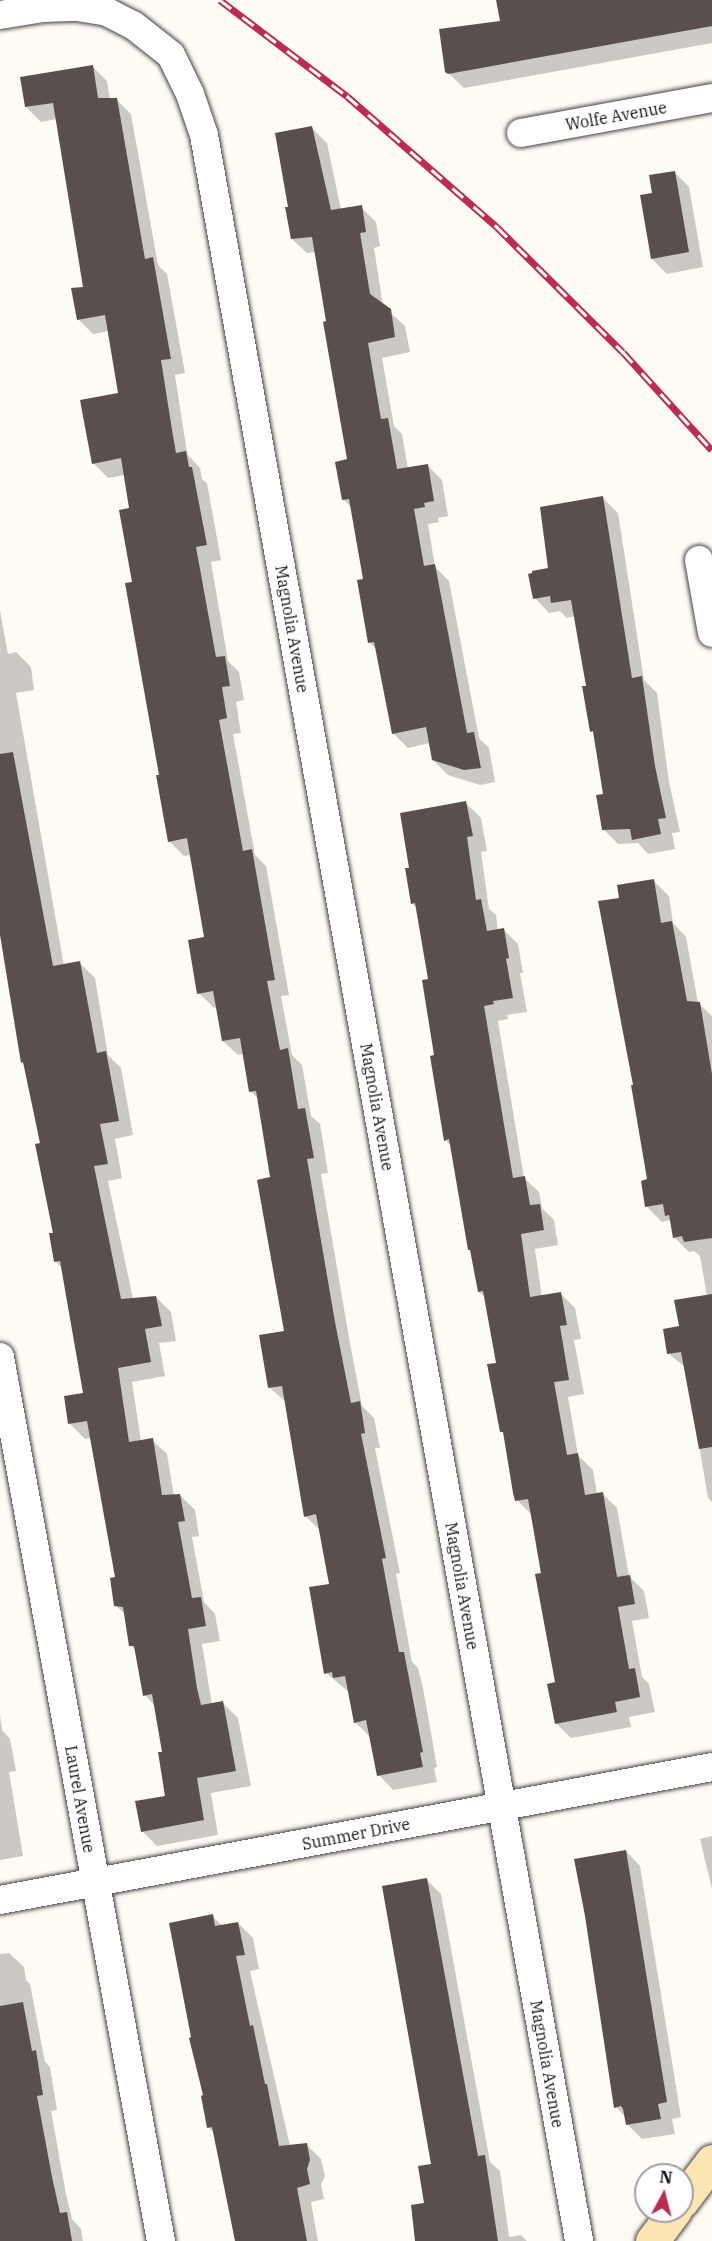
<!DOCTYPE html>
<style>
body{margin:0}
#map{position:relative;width:712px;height:2241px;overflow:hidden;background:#fffbf5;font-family:"IBM Plex Serif",serif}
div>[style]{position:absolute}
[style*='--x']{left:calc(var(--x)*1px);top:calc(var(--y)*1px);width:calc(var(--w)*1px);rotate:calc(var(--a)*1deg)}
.shadow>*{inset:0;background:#0003}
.building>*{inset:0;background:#59504d}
.roads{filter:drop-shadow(0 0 2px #444) drop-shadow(0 0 2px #444)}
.street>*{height:28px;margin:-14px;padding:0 14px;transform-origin:14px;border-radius:14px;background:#fff}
.secondary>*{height:33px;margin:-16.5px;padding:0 16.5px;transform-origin:16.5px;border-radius:16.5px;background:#fce6b3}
.rail>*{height:7px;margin-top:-3.5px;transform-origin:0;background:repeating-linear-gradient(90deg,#fff 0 14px,#bd2c4f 0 28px);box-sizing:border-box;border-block:2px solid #bd2c4f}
span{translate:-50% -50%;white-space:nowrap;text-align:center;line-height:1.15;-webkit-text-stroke:6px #fff;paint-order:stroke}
.street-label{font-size:16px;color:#111}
.north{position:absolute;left:634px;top:2163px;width:60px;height:60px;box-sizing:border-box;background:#fff;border:2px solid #a0a0a0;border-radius:50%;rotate:7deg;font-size:16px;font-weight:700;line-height:24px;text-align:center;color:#111}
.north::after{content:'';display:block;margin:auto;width:21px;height:27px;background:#bd2c4f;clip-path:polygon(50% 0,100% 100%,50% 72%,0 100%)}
</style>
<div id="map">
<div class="shadow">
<div style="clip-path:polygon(498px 0,712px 0,712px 43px,464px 88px,446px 71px,501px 22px)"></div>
<div style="clip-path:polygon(92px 66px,107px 81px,110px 100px,116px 99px,131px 114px,158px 265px,167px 274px,185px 373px,175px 375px,186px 446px,188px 455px,200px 468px,202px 479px,207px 483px,221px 560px,211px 562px,228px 661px,239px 672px,244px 700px,236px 702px,241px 733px,233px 734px,255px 855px,266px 866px,289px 995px,281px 996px,292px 1055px,302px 1065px,311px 1116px,320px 1124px,328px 1173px,321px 1174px,349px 1338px,362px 1406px,374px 1418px,380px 1448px,375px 1448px,400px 1573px,396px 1574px,412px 1662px,418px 1668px,423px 1688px,437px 1767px,434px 1768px,437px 1782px,393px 1790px,379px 1775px,370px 1737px,355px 1722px,350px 1693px,326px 1673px,331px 1585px,321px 1531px,305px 1516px,286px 1402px,269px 1387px,286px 1332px,272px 1178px,259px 1099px,251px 1092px,244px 1054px,238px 1055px,223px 1041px,217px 1007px,214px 1008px,199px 993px,206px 938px,191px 855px,184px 856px,169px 841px,134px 583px,131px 510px,125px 475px,108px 478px,93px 463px,120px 394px,109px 331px,93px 334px,78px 319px,84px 288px,57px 119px,41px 122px,26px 107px)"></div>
<div style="clip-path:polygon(312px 128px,327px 143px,341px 210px,361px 207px,376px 222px,380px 246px,374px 248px,383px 306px,405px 326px,410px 352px,382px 358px,394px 426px,402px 434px,408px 469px,427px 465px,442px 480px,448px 516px,438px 518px,439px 522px,428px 524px,435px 567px,449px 581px,479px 738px,489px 748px,495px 782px,480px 785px,448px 775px,433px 760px,430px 743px,408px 748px,393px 733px,377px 650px,370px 643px,365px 580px,352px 508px,343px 499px,349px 461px,316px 252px,307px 253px,292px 239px,290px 208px)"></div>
<div style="clip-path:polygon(674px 172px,689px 187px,703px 267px,667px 274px,652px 259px,654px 194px)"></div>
<div style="clip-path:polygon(603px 498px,618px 513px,644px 680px,657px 693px,669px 782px,680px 832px,672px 833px,675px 849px,648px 854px,638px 843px,618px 844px,603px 829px,605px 795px,584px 687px,588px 687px,576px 616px,567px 618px,560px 611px,549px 613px,535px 598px,549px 569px)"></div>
<div style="clip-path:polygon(0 611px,8px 654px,16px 652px,31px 667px,34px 690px,16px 693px,64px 966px,80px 963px,95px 978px,108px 1055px,121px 1068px,133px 1135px,115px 1139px,122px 1178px,108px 1181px,133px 1299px,156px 1297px,171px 1312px,176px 1341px,159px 1343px,165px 1376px,132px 1382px,141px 1441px,152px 1440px,167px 1454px,174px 1496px,180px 1495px,195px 1510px,199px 1536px,192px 1537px,204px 1602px,215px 1614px,220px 1641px,202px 1644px,212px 1705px,223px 1703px,238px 1718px,251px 1786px,211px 1793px,218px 1835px,157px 1846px,142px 1831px,167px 1797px,164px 1753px,155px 1706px,145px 1695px,137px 1651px,131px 1646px,126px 1615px,116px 1606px,116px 1579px,91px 1438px,85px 1439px,70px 1424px,85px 1395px,63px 1269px,56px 1262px,42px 1144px,25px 1065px,22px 1062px,0 926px)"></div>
<div style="clip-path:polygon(466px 803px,481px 818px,487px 851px,481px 852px,489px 909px,496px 915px,498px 931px,504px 930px,518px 944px,523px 973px,520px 973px,527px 1012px,507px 1015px,508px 1019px,498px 1021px,524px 1178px,539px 1192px,542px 1208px,554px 1220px,558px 1245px,535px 1249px,542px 1297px,560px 1293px,575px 1308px,581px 1339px,574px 1340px,584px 1394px,568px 1397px,578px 1455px,593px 1470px,597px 1494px,602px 1493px,617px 1508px,629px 1576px,644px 1591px,649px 1618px,632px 1621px,642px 1677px,649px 1684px,655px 1712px,629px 1717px,631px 1727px,571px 1738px,556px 1723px,557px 1683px,532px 1515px,517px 1500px,505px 1434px,501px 1431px,497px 1364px,486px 1298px,479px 1292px,452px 1147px,445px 1140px,430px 980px,417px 908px,412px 903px,411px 869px)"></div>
<div style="clip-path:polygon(654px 881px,669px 896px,673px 923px,686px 937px,698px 1003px,712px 1016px,712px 1502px,708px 1498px,686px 1368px,669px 1354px,680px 1327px,707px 1296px,700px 1256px,694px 1251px,689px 1252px,674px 1237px,671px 1220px,662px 1222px,647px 1207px,649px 1180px,635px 1086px,620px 899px)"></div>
<div style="clip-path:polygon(0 1715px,2px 1730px,10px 1739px,16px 1771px,9px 1772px,23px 1856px,0 1860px)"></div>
<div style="clip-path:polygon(712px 1836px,712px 1889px,700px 1839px)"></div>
<div style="clip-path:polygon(626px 1851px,640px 1866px,681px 2117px,672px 2119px,675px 2134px,642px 2139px,627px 2124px,625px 2116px,616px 2107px)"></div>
<div style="clip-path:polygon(426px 1879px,441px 1894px,490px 2162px,500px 2171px,509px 2237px,521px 2235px,527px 2241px,425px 2241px,426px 2205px,433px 2165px)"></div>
<div style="clip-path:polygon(212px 1916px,223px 1926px,238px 1923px,253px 1938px,259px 1969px,250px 1971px,290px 2146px,307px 2145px,321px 2159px,325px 2176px,321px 2185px,324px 2199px,311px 2202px,318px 2241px,236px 2241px,215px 2134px,208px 2127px,205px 2096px,193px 2039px)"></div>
<div style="clip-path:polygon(9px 1953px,24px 1967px,26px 1980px,30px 1984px,45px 2062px,50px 2067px,57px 2110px,51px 2111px,66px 2194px,72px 2219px,81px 2229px,83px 2241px,0 2241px,0 1954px)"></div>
</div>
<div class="building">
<div style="clip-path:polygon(496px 0,712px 0,712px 26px,448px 74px,445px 72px,439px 29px,500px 21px)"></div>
<div style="clip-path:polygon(93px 65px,98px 98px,117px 98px,145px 259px,153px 257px,171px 359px,161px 360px,172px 430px,176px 453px,186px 451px,189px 467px,192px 467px,207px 545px,196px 547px,216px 657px,225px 656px,230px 686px,222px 687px,227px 718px,219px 720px,243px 851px,252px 849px,275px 980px,267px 981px,280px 1050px,288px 1048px,298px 1109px,305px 1108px,314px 1158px,307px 1159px,335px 1322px,351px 1403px,360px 1401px,365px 1433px,361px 1434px,386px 1558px,382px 1559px,399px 1652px,404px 1652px,423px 1752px,420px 1753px,423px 1767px,377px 1776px,366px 1720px,354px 1723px,345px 1676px,333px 1678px,332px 1672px,324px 1674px,309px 1587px,329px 1584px,316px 1514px,304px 1517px,282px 1386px,268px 1388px,259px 1335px,284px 1331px,257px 1180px,270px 1177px,256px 1091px,249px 1092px,240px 1038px,222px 1041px,213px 991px,197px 994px,188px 940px,204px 937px,187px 838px,168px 842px,156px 775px,159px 775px,125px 583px,132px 582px,119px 510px,129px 508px,121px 458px,92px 464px,85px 427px,80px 400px,118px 393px,105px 315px,77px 320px,71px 288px,83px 287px,53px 103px,25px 107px,20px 77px)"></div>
<div style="clip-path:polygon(312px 126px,331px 210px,362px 205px,366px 232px,360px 233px,370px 294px,391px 309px,395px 337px,368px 343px,381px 419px,388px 418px,397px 469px,428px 464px,434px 501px,424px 503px,425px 507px,414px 509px,424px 566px,435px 564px,467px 733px,474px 732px,481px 768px,464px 770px,432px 760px,426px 727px,392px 734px,374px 642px,368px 643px,357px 580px,363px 579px,349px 499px,342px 500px,335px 462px,347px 459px,323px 322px,326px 321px,312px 237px,291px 239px,285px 207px,288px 207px,275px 133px)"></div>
<div style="clip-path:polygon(675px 171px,689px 252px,651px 259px,640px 195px,652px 193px,649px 175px)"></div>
<div style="clip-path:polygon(603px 496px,632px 678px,642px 676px,655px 766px,666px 818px,658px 819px,661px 834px,632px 840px,630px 829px,602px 830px,596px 795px,603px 794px,593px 731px,590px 732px,582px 686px,586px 686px,571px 600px,551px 603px,550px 596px,533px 599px,528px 574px,532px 573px,532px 571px,548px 568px,540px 507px)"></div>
<div style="clip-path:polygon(13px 752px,53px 966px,80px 961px,97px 1053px,106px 1051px,119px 1121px,100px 1124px,108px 1164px,94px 1166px,121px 1299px,156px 1296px,162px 1326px,145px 1329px,151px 1362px,118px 1368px,129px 1442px,153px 1438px,162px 1495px,180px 1494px,185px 1521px,178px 1522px,192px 1598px,201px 1597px,206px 1626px,188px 1629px,197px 1688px,201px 1705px,223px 1701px,236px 1771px,197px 1778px,204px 1820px,141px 1832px,135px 1801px,165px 1796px,158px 1752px,162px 1752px,152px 1694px,143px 1696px,134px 1646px,129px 1646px,123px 1607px,114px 1606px,110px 1578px,115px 1577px,87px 1421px,68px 1424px,64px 1396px,83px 1393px,60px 1261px,54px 1262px,49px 1233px,53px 1233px,35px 1144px,40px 1143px,23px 1062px,21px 1063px,0 935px,0 754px)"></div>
<div style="clip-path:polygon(466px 801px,473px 836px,467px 837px,476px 900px,481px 899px,487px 931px,504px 928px,509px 958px,506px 959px,513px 998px,493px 1001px,494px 1004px,484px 1006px,513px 1178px,525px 1176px,530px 1205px,540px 1204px,544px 1230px,521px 1234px,530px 1297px,561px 1292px,567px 1325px,560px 1326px,569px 1380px,554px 1382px,567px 1455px,578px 1453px,585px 1495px,603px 1492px,617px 1577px,630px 1575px,635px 1604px,618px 1607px,629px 1669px,635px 1668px,640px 1697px,615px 1702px,617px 1712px,555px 1724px,547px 1684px,555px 1682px,535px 1574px,541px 1573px,533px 1527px,528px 1499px,515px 1501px,513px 1493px,503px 1432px,500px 1432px,487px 1364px,496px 1363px,483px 1291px,478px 1292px,470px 1250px,468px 1250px,449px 1139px,444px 1141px,430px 1056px,434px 1055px,422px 980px,428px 979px,415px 903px,411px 904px,405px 868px,409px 868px,400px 813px)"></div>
<div style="clip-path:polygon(654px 879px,661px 923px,672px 921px,687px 1001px,700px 1002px,712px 1074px,712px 1238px,684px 1242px,682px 1236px,673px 1238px,669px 1215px,665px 1216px,663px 1204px,645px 1207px,641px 1181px,647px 1179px,631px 1085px,633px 1085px,598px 901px,619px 898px,617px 885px)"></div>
<div style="clip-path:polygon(712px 1294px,712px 1447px,699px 1449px,681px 1352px,667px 1354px,663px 1329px,679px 1326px,674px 1300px)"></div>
<div style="clip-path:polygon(626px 1850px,667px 2102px,658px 2104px,661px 2119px,626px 2125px,623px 2109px,621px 2106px,614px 2108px,585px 1916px,574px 1859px)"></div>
<div style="clip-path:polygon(427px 1878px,478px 2156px,485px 2155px,498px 2241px,415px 2241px,411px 2205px,424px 2203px,418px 2166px,431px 2164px,382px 1886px)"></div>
<div style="clip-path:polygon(213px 1914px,215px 1926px,238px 1922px,245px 1955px,236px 1956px,250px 2026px,253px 2025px,265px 2084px,267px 2084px,279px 2146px,307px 2143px,310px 2160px,307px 2169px,310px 2184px,297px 2188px,307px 2241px,235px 2241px,212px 2127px,207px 2128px,201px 2096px,203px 2095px,189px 2038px,191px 2037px,169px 1923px)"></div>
<div style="clip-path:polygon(23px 2002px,32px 2051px,36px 2050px,43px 2095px,37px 2096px,52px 2177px,60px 2213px,67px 2212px,72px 2241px,0 2241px,0 2006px)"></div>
</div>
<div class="roads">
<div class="street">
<div style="--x:0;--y:15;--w:44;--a:-9.2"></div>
<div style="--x:43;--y:8;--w:34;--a:-2"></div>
<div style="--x:77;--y:7;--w:30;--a:9"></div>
<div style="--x:107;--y:12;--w:29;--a:27"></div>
<div style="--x:133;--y:25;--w:48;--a:38.3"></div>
<div style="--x:171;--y:55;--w:43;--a:64"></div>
<div style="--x:190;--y:94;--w:43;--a:71.1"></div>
<div style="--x:204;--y:135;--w:2139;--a:79.9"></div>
<div style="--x:521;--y:133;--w:194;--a:-10.4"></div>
<div style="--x:699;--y:560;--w:74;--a:79.9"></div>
<div style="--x:0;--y:1357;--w:899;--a:79.68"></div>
<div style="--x:0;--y:1900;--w:724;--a:-10.58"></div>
</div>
<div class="secondary">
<div style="--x:682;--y:2201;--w:50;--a:-53.1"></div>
<div style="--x:652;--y:2241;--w:38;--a:-53"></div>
</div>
</div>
<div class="rail">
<div style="--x:220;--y:0;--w:159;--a:37.1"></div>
<div style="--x:347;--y:96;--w:199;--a:41.1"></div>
<div style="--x:497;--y:227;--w:177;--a:44.8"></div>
<div style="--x:623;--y:352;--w:132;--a:47.8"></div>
</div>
<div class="street-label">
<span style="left:616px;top:116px;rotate:-10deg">Wolfe Avenue</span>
<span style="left:292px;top:629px;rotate:80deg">Magnolia Avenue</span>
<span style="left:377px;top:1107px;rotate:80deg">Magnolia Avenue</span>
<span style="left:462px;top:1586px;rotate:80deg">Magnolia Avenue</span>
<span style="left:80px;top:1799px;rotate:80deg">Laurel Avenue</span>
<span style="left:356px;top:1834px;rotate:-11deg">Summer Drive</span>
<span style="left:547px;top:2064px;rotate:80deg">Magnolia Avenue</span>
</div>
<div class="north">N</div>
</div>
